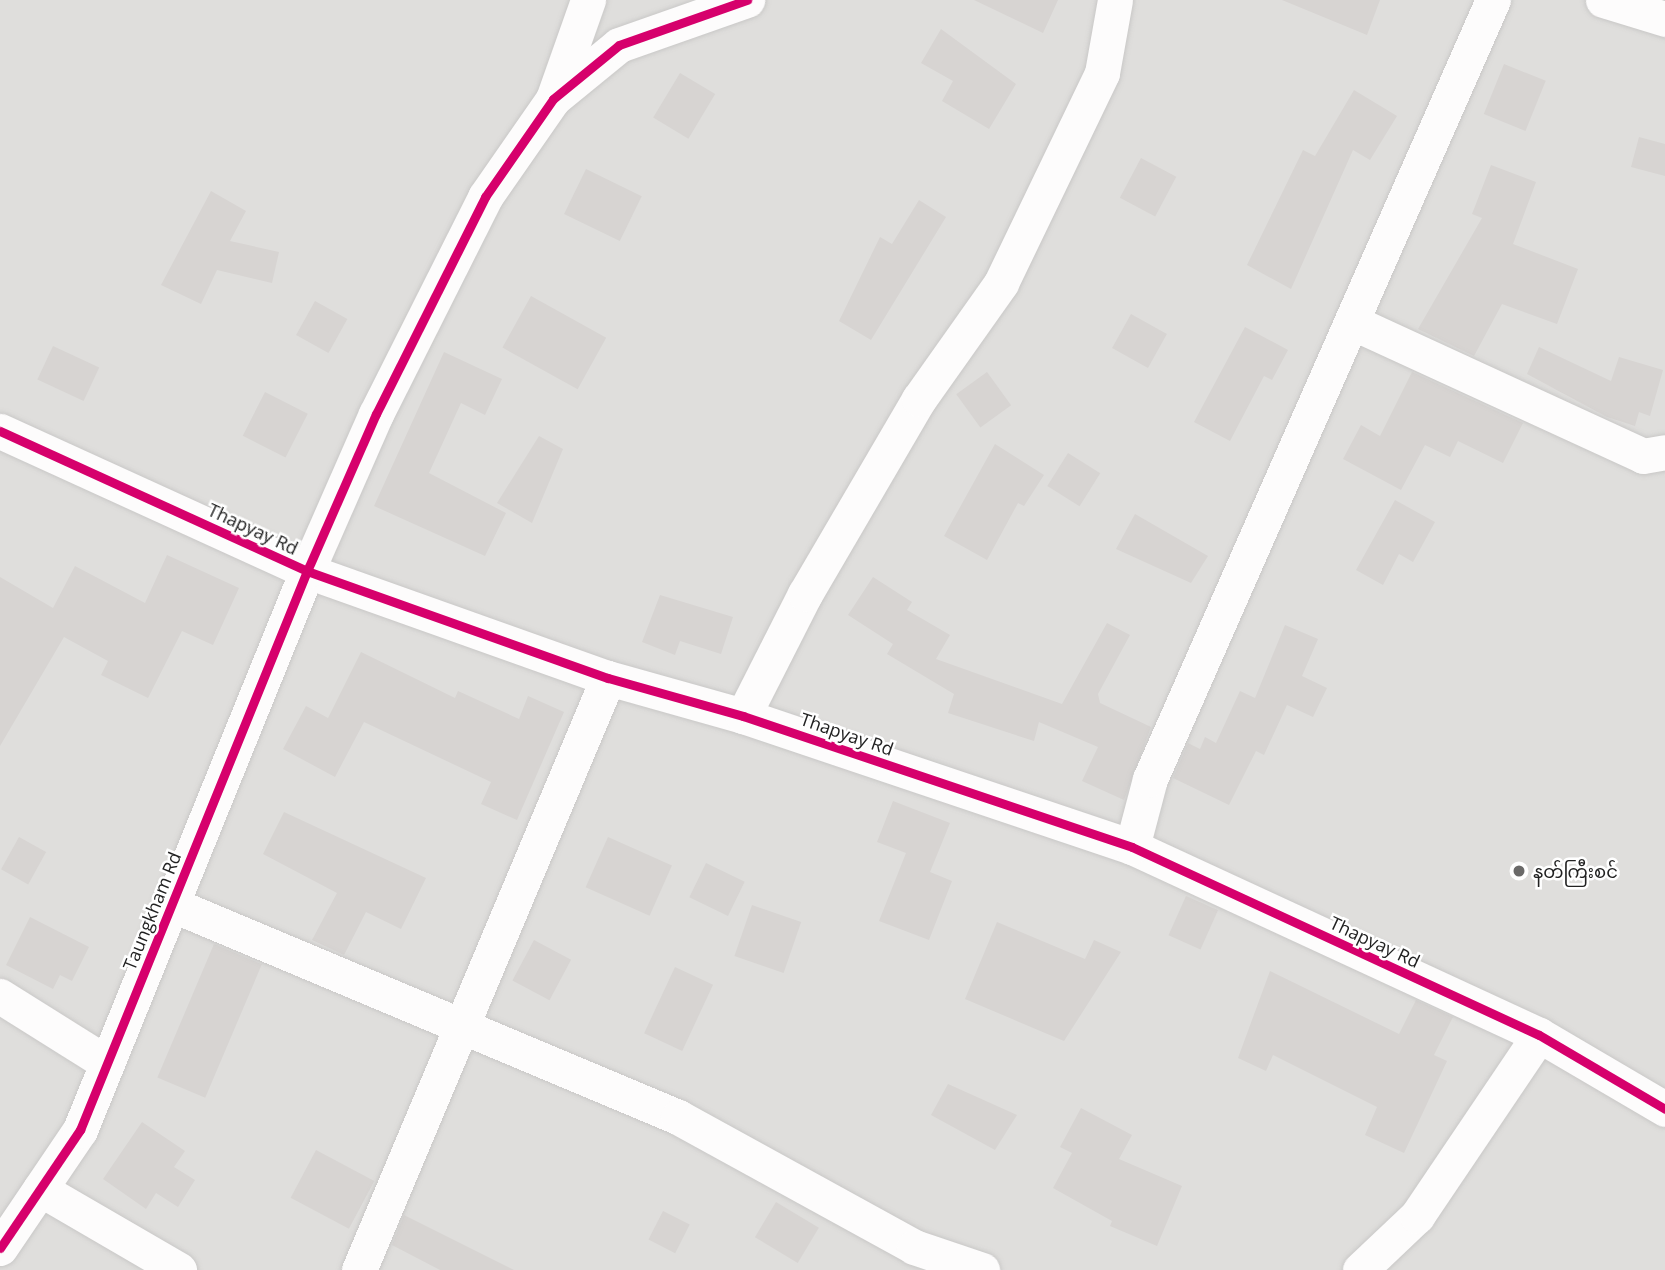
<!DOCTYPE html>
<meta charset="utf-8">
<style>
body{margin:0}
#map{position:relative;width:1665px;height:1270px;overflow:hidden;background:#f0eeeb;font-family:"Open Sans","Noto Sans Myanmar",sans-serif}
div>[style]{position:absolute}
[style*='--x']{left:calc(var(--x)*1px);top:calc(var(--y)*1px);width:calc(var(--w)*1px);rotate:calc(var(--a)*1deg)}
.residential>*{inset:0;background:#dfdedc;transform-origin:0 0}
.building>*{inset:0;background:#d7d4d2;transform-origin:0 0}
.roads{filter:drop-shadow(0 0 2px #c9c8c7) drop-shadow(0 0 2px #c9c8c7)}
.street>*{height:35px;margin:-17.5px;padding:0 17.5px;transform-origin:17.5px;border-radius:17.5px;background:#fdfcfc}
.cycleway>*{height:9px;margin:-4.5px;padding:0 4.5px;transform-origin:4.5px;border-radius:4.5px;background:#d6006c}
.dots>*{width:19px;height:19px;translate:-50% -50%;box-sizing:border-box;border:4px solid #fff;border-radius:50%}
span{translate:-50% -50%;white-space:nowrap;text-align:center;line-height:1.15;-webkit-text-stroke:5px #fff;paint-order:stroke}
.street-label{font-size:18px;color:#222}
.poi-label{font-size:18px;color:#222}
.left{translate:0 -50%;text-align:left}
</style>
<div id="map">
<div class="residential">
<div style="left:0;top:0;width:1665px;height:1270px"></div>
</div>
<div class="building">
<div style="clip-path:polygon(974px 0,1058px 0,1043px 33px)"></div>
<div style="clip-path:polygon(1282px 0,1380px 0,1367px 35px)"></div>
<div style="clip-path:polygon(941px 29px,1016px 84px,989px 129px,942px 101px,953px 81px,921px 63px)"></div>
<div style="left:1504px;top:64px;width:45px;height:54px;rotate:22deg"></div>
<div style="left:680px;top:73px;width:41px;height:52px;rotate:31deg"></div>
<div style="clip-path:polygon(1354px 90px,1397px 116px,1370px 160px,1353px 150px,1291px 289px,1247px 265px,1303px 150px,1315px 156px)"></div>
<div style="clip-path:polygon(1639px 137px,1665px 144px,1665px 176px,1631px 167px)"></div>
<div style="left:1141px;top:158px;width:40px;height:45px;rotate:28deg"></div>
<div style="clip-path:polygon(1491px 165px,1536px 182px,1513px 244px,1578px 269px,1557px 324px,1502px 304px,1474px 356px,1418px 329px,1482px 218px,1472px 214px)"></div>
<div style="left:586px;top:169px;width:62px;height:50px;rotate:26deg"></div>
<div style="clip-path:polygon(211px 191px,246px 211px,230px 241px,279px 252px,272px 283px,217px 270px,201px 304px,161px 285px)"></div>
<div style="clip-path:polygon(919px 200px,946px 217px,871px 340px,839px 321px,880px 237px,892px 244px)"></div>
<div style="left:531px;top:296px;width:86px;height:59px;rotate:29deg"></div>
<div style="left:315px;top:301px;width:37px;height:39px;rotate:29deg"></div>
<div style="left:1131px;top:314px;width:41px;height:39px;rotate:29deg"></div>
<div style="clip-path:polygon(1245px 327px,1288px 350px,1272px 380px,1264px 376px,1230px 441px,1194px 422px)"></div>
<div style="left:53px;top:346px;width:51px;height:37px;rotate:25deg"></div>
<div style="clip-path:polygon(1539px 347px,1611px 381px,1619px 357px,1663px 370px,1650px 416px,1639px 412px,1635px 426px,1607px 417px,1527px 374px)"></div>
<div style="clip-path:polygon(444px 352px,502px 379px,485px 415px,461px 403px,429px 473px,506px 513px,485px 556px,374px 506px)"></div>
<div style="left:987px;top:372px;width:41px;height:38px;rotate:54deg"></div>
<div style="clip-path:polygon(1412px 372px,1523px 423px,1503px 463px,1458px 441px,1450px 457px,1425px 445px,1401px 490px,1343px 459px,1361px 425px,1380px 436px)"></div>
<div style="left:265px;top:392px;width:48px;height:49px;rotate:27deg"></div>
<div style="clip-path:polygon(539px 436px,563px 449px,532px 523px,497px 503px)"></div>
<div style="clip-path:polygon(995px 444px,1044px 475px,1024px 506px,1018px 503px,987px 560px,944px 536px)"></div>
<div style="left:1068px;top:453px;width:38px;height:39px;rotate:32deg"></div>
<div style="clip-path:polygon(1395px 500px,1435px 522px,1413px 562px,1399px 554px,1383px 585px,1356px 570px)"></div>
<div style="clip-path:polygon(1135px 514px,1208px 556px,1191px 583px,1116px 549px)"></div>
<div style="clip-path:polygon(167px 555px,239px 588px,213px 645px,182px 631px,148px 698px,101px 675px,108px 661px,64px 637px,0 746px,0 577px,53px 608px,75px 566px,145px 603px)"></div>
<div style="clip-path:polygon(873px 577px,912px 602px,907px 610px,950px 635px,936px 659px,1062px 704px,1107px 623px,1130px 635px,1098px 694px,1100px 703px,1151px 727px,1124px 800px,1082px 781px,1098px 747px,1039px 722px,1034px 741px,948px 713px,954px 694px,887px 654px,893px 644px,848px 615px)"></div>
<div style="clip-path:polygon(660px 595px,733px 617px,721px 654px,680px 641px,675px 655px,642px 642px)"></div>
<div style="clip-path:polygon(1285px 625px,1318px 639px,1302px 676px,1327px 688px,1313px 717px,1287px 705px,1264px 755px,1256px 751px,1229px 805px,1173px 778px,1188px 743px,1200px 749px,1205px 737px,1216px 743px,1240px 691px,1255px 698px)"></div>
<div style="clip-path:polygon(361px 652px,455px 698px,458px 691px,519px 719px,528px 696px,564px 712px,517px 820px,481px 804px,491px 782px,364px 722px,335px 777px,283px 749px,306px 706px,328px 718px)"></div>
<div style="clip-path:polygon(893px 801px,950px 823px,930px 872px,952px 881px,929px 940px,879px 921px,906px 853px,877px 842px)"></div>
<div style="clip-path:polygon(284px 812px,426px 878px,401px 929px,366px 912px,344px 955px,312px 940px,337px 893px,263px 854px)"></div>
<div style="left:19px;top:837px;width:31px;height:37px;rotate:29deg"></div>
<div style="left:608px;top:837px;width:70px;height:55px;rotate:24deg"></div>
<div style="left:706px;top:863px;width:43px;height:38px;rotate:26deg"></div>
<div style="left:1186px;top:896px;width:35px;height:43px;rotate:24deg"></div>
<div style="left:752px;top:905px;width:52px;height:54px;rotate:19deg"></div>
<div style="clip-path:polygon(30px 917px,89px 947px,72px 981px,60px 975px,53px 989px,6px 965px)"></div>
<div style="clip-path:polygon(997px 922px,1085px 959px,1094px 940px,1121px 952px,1064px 1041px,965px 999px)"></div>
<div style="left:534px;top:940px;width:42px;height:46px;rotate:28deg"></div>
<div style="left:214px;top:944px;width:52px;height:145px;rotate:23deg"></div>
<div style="left:675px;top:967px;width:42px;height:73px;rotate:25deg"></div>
<div style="clip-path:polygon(1270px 971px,1399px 1034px,1416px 1000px,1453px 1017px,1434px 1055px,1447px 1061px,1404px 1153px,1365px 1135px,1377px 1107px,1273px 1055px,1266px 1071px,1238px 1058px)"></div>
<div style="clip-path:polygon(948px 1084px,1017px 1115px,995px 1150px,931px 1115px)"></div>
<div style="clip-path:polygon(1081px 1108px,1132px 1135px,1119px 1159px,1182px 1186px,1157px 1246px,1110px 1226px,1112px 1221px,1053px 1188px,1072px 1153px,1060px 1147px)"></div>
<div style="clip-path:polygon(142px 1122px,185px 1151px,174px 1167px,195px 1180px,178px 1207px,156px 1193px,146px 1209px,103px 1179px)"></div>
<div style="left:316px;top:1150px;width:66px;height:54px;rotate:28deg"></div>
<div style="left:776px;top:1202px;width:50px;height:41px;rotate:31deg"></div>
<div style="left:663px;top:1211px;width:30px;height:32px;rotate:27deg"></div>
<div style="clip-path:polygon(404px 1215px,514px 1270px,440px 1270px,392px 1245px)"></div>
</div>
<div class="roads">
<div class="street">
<div style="--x:1603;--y:0;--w:65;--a:17"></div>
<div style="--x:553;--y:99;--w:105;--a:-70.5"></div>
<div style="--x:1352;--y:322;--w:320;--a:24.7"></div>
<div style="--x:1643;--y:456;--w:22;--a:-10"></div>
<div style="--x:0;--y:431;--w:337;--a:24.5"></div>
<div style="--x:307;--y:571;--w:319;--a:19.6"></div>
<div style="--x:608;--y:678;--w:140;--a:15.7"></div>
<div style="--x:743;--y:716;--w:410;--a:18.6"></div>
<div style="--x:1132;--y:847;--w:448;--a:24.8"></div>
<div style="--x:1539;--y:1035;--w:146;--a:30.4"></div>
<div style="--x:743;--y:716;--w:137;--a:-63.1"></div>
<div style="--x:805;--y:594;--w:226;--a:-59.7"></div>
<div style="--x:919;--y:399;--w:142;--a:-54.7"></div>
<div style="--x:1001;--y:283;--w:233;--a:-64.3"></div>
<div style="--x:1102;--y:73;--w:74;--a:-79.9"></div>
<div style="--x:1132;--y:847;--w:70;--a:-75.2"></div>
<div style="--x:1150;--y:779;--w:851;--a:-66.24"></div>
<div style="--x:171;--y:904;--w:550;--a:22.79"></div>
<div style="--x:678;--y:1117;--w:269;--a:28.8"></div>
<div style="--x:914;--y:1247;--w:72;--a:18.7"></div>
<div style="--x:0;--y:996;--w:126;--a:32.1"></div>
<div style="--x:40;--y:1189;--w:161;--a:30.2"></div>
<div style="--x:0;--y:1248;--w:143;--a:-55.9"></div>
<div style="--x:80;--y:1130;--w:603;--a:-67.9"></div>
<div style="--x:307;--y:571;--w:171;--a:-66.3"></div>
<div style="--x:376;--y:414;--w:243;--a:-63.3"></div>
<div style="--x:485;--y:197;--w:119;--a:-55.2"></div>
<div style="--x:553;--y:99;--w:85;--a:-39.3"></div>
<div style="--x:619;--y:45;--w:136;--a:-19.4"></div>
<div style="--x:359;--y:1270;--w:642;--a:-67.19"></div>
<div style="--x:1360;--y:1270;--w:79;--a:-43.5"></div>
<div style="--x:1417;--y:1216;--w:218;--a:-56"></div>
</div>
</div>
<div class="cycleway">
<div style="--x:0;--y:431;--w:337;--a:24.5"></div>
<div style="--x:307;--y:571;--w:319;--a:19.6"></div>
<div style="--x:608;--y:678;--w:140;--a:15.7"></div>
<div style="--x:743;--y:716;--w:410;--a:18.6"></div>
<div style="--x:1132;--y:847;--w:448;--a:24.8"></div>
<div style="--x:1539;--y:1035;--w:146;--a:30.4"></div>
<div style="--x:0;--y:1248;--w:143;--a:-55.9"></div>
<div style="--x:80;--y:1130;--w:603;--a:-67.9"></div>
<div style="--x:307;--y:571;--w:171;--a:-66.3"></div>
<div style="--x:376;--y:414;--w:243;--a:-63.3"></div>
<div style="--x:485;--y:197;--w:119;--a:-55.2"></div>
<div style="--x:553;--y:99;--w:85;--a:-39.3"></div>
<div style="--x:619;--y:45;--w:136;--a:-19.4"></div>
</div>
<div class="dots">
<div style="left:1519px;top:871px;background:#6a6968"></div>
</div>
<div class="street-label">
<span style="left:253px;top:529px;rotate:25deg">Thapyay Rd</span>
<span style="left:847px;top:734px;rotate:19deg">Thapyay Rd</span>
<span style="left:152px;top:911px;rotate:-68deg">Taungkham Rd</span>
<span style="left:1375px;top:942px;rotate:25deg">Thapyay Rd</span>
</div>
<div class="poi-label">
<span class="left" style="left:1533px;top:871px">နတ်ကြီးစင်</span>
</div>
</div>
